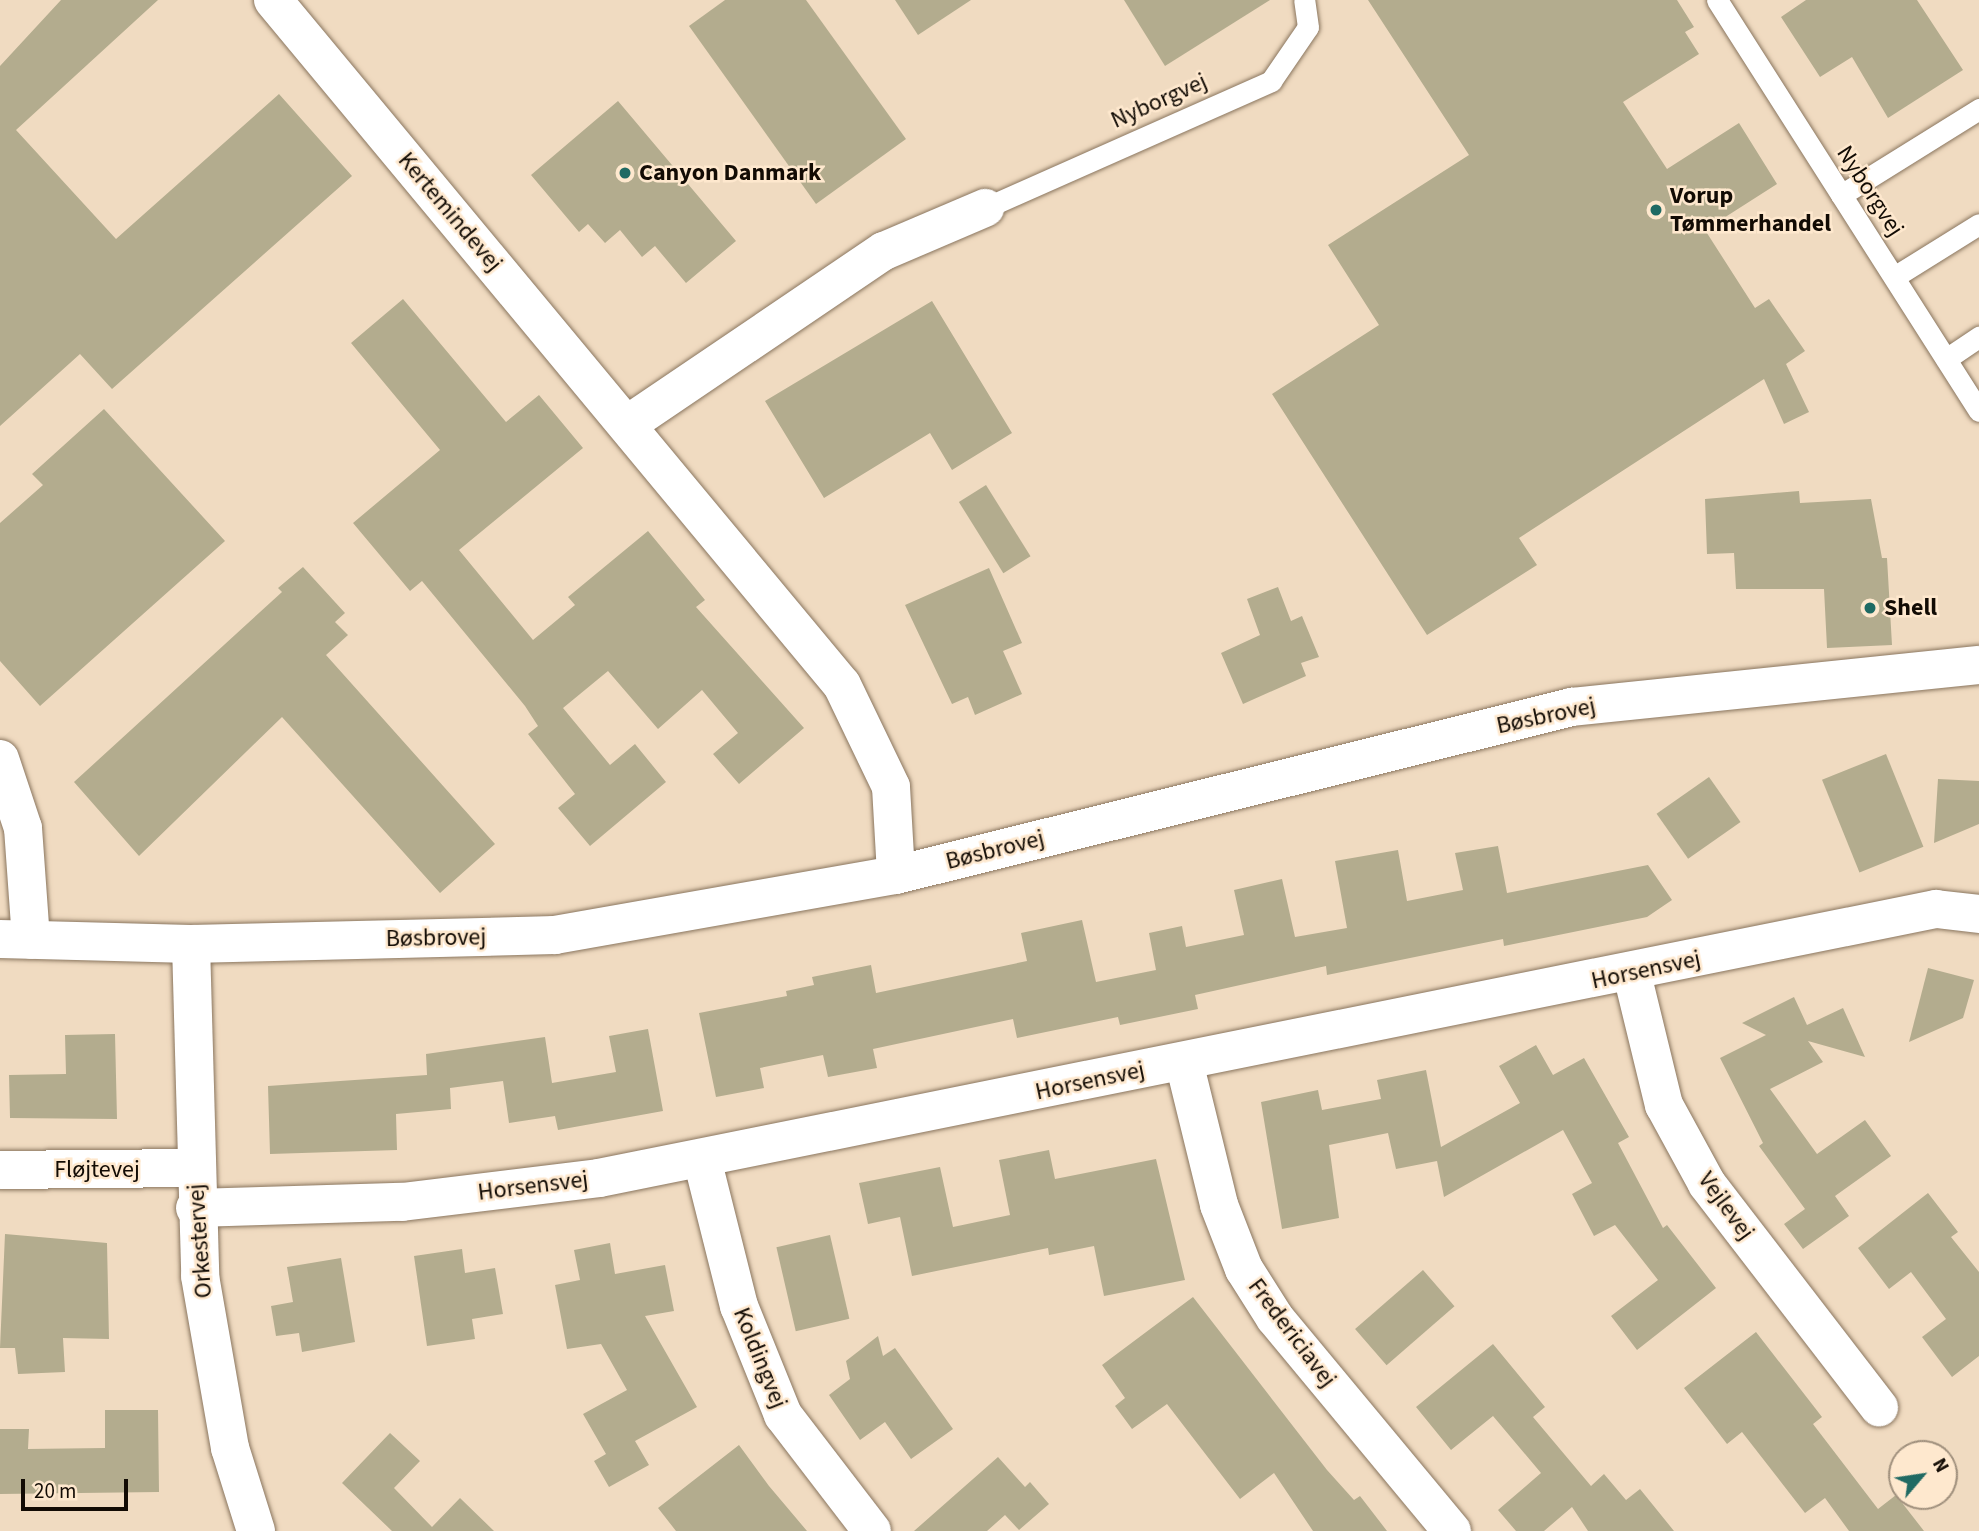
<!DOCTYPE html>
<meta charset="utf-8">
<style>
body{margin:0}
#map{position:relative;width:1979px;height:1531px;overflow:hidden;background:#f0dbc1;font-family:"Source Sans 3",sans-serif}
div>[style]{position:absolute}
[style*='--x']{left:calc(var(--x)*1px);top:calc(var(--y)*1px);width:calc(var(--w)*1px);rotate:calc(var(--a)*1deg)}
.building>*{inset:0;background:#b3ac8e;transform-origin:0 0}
.roads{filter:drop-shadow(0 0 2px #8a765f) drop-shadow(0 0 2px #8a765f)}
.lane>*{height:21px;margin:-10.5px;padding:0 10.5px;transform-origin:10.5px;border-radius:10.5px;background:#fff}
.street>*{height:38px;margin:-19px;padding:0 19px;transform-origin:19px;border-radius:19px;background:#fff}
.secondary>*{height:38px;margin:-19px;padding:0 19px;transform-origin:19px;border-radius:19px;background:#fff}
.dots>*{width:19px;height:19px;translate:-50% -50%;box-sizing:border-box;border:4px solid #fee8ce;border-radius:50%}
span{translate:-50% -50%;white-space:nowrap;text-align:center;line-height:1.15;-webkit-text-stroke:5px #fee8ce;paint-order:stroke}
.street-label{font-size:24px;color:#120b04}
.poi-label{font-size:24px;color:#120b04;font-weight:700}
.left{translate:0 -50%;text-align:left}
.north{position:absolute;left:1888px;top:1440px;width:70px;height:70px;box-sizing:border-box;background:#fee8ce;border:2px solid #a0907d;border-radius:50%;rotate:61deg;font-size:19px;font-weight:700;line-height:28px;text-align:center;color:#120b04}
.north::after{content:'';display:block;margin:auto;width:24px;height:32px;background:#206a63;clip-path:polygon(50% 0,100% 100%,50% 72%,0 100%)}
.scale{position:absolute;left:21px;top:1479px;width:107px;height:32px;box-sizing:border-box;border:4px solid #120b04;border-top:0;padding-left:9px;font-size:21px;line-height:24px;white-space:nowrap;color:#120b04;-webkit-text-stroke:5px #fee8ce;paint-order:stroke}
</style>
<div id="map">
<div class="building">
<div style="clip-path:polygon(61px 0,158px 0,16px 130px,116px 239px,279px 94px,352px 176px,112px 389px,80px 354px,0 426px,0 66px)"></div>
<div style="clip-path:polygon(725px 0,806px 0,906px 139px,816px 204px,689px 26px)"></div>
<div style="clip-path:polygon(895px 0,971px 0,918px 35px)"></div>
<div style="clip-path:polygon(1124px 0,1270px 0,1165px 66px)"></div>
<div style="clip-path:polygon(1368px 0,1677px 0,1694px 27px,1685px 32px,1699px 54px,1623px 102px,1667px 169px,1739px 123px,1777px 184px,1705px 230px,1755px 308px,1769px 299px,1805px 351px,1786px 364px,1809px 412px,1784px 424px,1764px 379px,1519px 538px,1537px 565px,1427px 635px,1272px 394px,1379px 325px,1328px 245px,1469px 155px)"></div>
<div style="clip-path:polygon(1806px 0,1917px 0,1963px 70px,1888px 118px,1852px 57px,1820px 77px,1781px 17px)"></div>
<div style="clip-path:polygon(618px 101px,736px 241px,686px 283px,655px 246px,642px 257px,620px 230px,605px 243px,588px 224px,579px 232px,531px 175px)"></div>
<div style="clip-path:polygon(403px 299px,506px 422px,539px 395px,583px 448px,459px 550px,533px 640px,575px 605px,568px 597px,648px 531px,705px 600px,696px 607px,804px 728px,739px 784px,713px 754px,738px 733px,702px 690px,658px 729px,608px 671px,563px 708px,610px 765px,635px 744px,666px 782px,590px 846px,558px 808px,575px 794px,528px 734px,538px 726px,525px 706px,422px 581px,410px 591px,353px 523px,440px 450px,351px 343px)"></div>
<div style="clip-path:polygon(932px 301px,1012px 433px,952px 470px,930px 433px,824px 498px,765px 401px)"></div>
<div style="clip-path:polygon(104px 409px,225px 541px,40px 706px,0 661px,0 523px,43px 485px,32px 474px)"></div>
<div style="left:986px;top:485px;width:84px;height:32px;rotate:58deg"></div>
<div style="clip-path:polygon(1799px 491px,1800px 503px,1871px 499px,1882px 558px,1887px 558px,1892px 645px,1827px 648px,1824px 589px,1736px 589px,1734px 553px,1707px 554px,1705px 499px)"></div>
<div style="clip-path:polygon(303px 567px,345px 613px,335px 622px,348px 635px,326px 655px,495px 844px,440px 893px,282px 717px,139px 856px,74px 782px,282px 592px,278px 588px)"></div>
<div style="clip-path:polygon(989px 568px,1022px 643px,1003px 651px,1022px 694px,975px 715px,968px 697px,952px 704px,905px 605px)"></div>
<div style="clip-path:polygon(1278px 587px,1291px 621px,1302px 616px,1319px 657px,1301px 663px,1306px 676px,1243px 704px,1221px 653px,1260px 635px,1247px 599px)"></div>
<div style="left:1886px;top:754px;width:100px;height:69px;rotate:68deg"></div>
<div style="left:1709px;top:777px;width:55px;height:64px;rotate:55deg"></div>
<div style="clip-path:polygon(1938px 779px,1979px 781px,1979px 824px,1934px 843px)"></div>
<div style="clip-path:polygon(1498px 846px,1507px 893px,1648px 865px,1672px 900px,1647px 917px,1504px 946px,1503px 939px,1327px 975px,1326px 966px,1195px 995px,1198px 1009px,1120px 1025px,1118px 1017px,1017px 1038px,1013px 1019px,873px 1049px,877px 1068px,828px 1077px,823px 1055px,760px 1068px,764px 1088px,716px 1097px,699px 1013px,787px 996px,786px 991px,814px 985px,812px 977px,871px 965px,876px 993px,1027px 961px,1021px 933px,1082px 920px,1096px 982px,1156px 970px,1149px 933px,1182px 926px,1186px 947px,1244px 935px,1234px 890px,1282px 879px,1295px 937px,1347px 928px,1335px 861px,1398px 850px,1407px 901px,1463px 890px,1455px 853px)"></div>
<div style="clip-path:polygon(1928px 968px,1974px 980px,1963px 1018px,1909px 1042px)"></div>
<div style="clip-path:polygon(1794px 997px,1807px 1025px,1843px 1008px,1865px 1057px,1808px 1041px,1823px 1062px,1770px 1089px,1817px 1154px,1865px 1120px,1891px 1156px,1835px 1196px,1849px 1216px,1803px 1249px,1784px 1224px,1805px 1209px,1759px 1146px,1763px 1143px,1720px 1058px,1766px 1035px,1742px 1023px)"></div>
<div style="clip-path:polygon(648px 1029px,663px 1111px,558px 1130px,555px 1116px,509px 1123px,503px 1081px,450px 1088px,451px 1109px,396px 1114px,397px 1150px,270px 1154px,268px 1086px,427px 1075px,426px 1054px,545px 1037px,552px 1083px,616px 1072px,609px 1036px)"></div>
<div style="clip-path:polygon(115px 1034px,117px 1119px,10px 1118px,9px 1075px,66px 1074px,65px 1035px)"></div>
<div style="clip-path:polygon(1536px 1045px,1553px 1075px,1584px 1058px,1629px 1137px,1618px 1143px,1663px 1228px,1667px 1225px,1716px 1288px,1637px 1350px,1611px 1316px,1658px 1280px,1615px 1225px,1594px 1236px,1572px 1194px,1592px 1183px,1563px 1130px,1444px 1197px,1437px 1161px,1396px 1169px,1388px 1133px,1329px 1145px,1339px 1218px,1282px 1229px,1261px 1102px,1318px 1090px,1322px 1110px,1381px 1099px,1377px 1080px,1426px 1070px,1441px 1147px,1520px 1103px,1499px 1066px)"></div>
<div style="clip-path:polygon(1049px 1150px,1055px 1179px,1156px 1159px,1185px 1280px,1104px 1296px,1094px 1246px,1049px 1255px,1048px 1248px,912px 1276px,900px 1217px,868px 1224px,859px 1183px,940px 1167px,953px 1227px,1010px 1215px,999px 1160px)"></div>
<div style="clip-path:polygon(1928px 1193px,1958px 1232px,1951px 1237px,1979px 1272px,1979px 1356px,1952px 1377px,1922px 1337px,1946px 1319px,1911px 1272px,1889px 1289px,1858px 1248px)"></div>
<div style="clip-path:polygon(5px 1234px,107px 1243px,109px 1339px,63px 1338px,65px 1372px,18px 1374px,15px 1348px,0 1348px)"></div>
<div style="left:830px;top:1235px;width:86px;height:55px;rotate:77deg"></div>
<div style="clip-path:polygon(610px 1243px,615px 1274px,665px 1265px,674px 1311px,645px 1316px,697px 1407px,635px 1441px,649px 1465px,609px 1487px,594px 1461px,606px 1454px,583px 1414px,627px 1390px,601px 1344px,567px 1349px,555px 1285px,580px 1280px,574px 1250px)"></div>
<div style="clip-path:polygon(462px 1249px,465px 1273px,495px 1268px,503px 1314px,472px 1319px,475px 1339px,427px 1346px,414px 1256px)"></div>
<div style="clip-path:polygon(341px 1258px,355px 1342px,302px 1352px,299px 1333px,276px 1336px,271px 1306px,293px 1302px,287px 1267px)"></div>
<div style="left:1423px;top:1270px;width:48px;height:90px;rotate:49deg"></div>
<div style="clip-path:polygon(1193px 1297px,1327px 1470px,1354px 1500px,1360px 1496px,1387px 1531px,1313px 1531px,1274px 1473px,1240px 1499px,1167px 1404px,1132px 1429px,1115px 1406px,1125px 1398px,1102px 1365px)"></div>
<div style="clip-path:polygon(1756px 1332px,1822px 1417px,1813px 1424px,1878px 1509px,1896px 1495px,1924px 1531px,1849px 1531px,1825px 1498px,1805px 1513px,1742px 1432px,1727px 1444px,1684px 1388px)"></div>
<div style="clip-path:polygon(878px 1336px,883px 1356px,895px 1348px,953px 1429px,911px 1459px,885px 1422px,860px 1440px,829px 1395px,850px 1379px,846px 1361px)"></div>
<div style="clip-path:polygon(1493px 1344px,1545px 1407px,1533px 1417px,1591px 1486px,1604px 1474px,1626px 1500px,1640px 1489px,1674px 1531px,1588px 1531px,1572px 1507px,1544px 1531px,1516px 1531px,1498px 1510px,1541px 1473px,1493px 1416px,1451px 1450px,1416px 1407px)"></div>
<div style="clip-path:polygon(105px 1410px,158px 1410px,159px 1492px,0 1494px,0 1429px,29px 1429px,28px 1449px,105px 1448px)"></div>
<div style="clip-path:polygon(390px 1433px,420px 1461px,394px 1488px,432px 1527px,460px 1498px,494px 1531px,392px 1531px,342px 1483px)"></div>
<div style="clip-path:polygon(739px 1445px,769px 1486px,807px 1531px,676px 1531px,658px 1508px)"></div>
<div style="clip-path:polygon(998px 1457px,1025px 1487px,1030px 1482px,1049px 1504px,1019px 1530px,1005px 1515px,987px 1531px,914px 1531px)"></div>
</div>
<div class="roads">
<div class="lane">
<div style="--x:1717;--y:0;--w:487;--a:57.5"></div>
<div style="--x:1841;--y:195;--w:163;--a:-31.9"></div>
<div style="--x:985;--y:208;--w:313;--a:-23.9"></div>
<div style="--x:1271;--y:81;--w:65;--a:-55.6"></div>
<div style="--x:1308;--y:27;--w:27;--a:-98"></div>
<div style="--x:1894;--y:277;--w:100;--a:-31.9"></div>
<div style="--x:1946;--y:359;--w:40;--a:-34"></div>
</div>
<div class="street">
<div style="--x:273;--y:0;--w:890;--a:50.29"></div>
<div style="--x:842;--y:685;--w:113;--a:64.3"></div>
<div style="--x:891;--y:787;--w:88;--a:86.7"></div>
<div style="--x:628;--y:424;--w:309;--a:-34.1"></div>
<div style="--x:884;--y:251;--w:110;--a:-23.1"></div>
<div style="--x:0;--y:759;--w:73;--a:71.6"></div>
<div style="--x:23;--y:828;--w:112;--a:85.9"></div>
<div style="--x:191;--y:944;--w:332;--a:88.4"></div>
<div style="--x:200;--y:1276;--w:175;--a:80.1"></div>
<div style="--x:230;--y:1448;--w:87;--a:72.6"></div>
<div style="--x:1632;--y:974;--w:135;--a:76.3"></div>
<div style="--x:1664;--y:1105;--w:90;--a:61.4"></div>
<div style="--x:1707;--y:1184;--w:282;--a:52.4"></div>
<div style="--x:1184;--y:1062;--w:147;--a:76.2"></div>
<div style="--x:1219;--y:1205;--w:69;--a:68.7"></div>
<div style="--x:1244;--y:1269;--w:58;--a:57.7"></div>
<div style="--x:1275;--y:1318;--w:277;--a:50.3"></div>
<div style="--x:702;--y:1159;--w:152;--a:75.9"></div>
<div style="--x:739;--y:1306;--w:118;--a:68"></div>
<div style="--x:783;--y:1415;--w:146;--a:52.5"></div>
<div style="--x:0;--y:1170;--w:195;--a:-0.6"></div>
<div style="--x:195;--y:1208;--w:207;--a:-1.7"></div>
<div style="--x:402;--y:1202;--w:198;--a:-6.9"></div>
<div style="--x:599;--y:1178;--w:1364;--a:-11.38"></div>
<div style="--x:1936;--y:909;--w:43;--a:6.6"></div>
</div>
<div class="secondary">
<div style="--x:0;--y:939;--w:191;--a:1.5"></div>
<div style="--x:191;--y:944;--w:364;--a:-1.4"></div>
<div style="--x:555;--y:935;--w:346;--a:-10"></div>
<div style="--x:896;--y:875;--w:697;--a:-13.96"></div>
<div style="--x:1572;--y:707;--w:409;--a:-5.9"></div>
</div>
</div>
<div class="dots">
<div style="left:625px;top:173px;background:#206a63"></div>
<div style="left:1656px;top:210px;background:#206a63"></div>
<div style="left:1870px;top:608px;background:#206a63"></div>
</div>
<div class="street-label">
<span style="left:1159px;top:101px;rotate:-24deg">Nyborgvej</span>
<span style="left:1870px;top:191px;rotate:57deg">Nyborgvej</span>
<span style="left:450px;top:212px;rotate:50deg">Kertemindevej</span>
<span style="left:1546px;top:716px;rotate:-12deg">Bøsbrovej</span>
<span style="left:995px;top:850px;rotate:-14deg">Bøsbrovej</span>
<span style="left:436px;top:938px;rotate:-1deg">Bøsbrovej</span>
<span style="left:1646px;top:970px;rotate:-12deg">Horsensvej</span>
<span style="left:1090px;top:1081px;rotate:-12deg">Horsensvej</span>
<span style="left:97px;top:1170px">Fløjtevej</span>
<span style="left:533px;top:1186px;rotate:-7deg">Horsensvej</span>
<span style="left:1726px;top:1206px;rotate:54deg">Vejlevej</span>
<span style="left:200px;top:1241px;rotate:-94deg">Orkestervej</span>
<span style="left:1292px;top:1333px;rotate:53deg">Fredericiavej</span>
<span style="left:760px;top:1358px;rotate:68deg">Koldingvej</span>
</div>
<div class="poi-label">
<span class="left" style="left:639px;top:173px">Canyon Danmark</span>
<span class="left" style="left:1670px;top:210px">Vorup<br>Tømmerhandel</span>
<span class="left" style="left:1884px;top:608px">Shell</span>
</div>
<div class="north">N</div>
<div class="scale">20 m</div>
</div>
